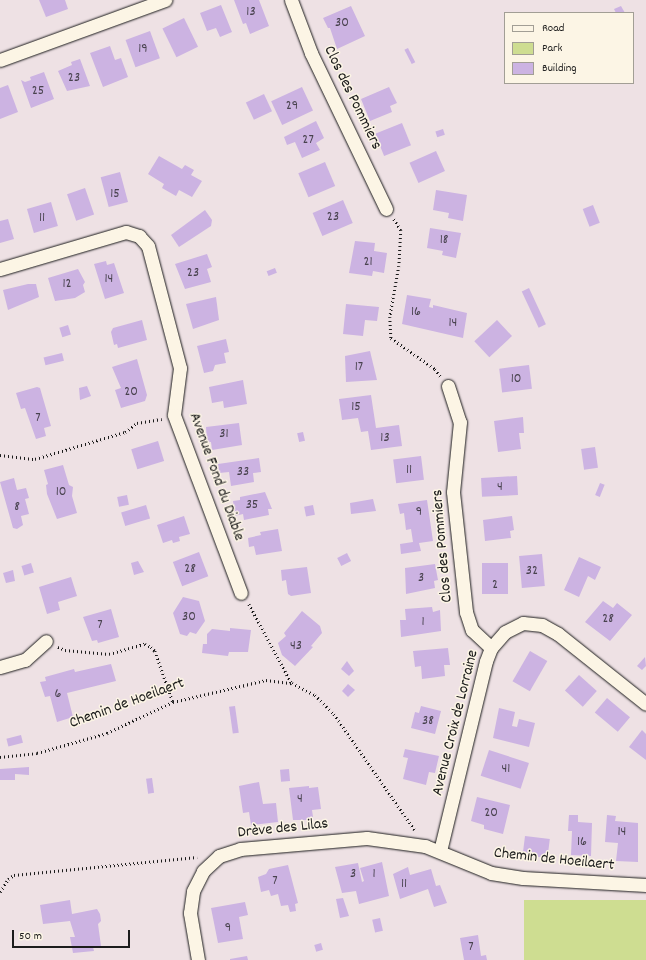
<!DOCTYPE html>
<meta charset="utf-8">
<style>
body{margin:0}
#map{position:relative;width:646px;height:960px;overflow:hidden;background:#eee1e4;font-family:Dekko,sans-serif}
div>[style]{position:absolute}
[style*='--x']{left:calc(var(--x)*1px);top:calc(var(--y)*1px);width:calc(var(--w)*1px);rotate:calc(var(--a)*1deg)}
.green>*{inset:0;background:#cedd91;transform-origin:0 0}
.building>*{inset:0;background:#ccb3e2;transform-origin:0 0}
.path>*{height:2.5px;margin-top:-1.25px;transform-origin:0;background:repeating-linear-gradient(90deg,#1c1c1c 0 1px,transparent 0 4px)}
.roads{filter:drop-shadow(0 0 1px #1c1c1c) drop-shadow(0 0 1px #1c1c1c)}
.minor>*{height:13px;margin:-6.5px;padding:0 6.5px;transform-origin:6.5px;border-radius:6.5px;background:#fcf5e5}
span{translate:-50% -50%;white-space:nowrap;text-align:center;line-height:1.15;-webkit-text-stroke:3px #fcf5e5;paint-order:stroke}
.number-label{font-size:14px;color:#48424e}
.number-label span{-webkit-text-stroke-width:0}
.street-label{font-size:16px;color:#1c1c1c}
.legend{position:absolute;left:504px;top:12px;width:130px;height:72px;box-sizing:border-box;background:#fcf5e5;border:1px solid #a29e95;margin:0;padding:5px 7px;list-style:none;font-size:12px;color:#1c1c1c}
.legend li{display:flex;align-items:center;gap:8px;height:20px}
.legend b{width:20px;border:1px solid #a29e95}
.scale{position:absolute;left:12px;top:930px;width:118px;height:18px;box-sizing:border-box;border:2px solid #1c1c1c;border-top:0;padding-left:5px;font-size:12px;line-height:14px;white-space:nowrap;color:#1c1c1c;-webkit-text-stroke:3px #fcf5e5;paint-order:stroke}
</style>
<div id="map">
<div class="green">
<div style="left:524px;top:900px;width:122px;height:60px"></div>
</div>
<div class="building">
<div style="clip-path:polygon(39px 0,65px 0,68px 9px,46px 17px)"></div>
<div style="clip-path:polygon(234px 0,259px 0,269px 26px,250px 34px,246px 23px,243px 24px)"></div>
<div style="clip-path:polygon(221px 5px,232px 32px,220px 37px,216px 28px,207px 31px,200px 13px)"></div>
<div style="clip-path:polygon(351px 6px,365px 36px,337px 49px,330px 28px,328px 28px,323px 18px)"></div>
<div style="clip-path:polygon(621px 6px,625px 13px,616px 13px,614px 9px)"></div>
<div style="left:184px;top:18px;width:32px;height:24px;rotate:64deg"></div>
<div style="left:150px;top:31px;width:29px;height:26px;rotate:70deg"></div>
<div style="clip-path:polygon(110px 46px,115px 60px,121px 58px,128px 77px,103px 87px,90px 53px)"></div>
<div style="left:408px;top:48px;width:16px;height:4px;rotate:63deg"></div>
<div style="clip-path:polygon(80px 59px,90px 86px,67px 91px,58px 71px,72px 65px,71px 62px)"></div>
<div style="clip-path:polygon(44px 72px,54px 99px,31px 108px,21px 80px,25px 82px,31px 80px,30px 77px)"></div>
<div style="clip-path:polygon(8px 85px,18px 112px,0 119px,0 88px)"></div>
<div style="left:302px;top:87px;width:26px;height:34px;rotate:65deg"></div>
<div style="clip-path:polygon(389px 87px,397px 103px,390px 106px,392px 112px,370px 121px,361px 99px)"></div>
<div style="left:264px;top:94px;width:19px;height:20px;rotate:65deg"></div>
<div style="clip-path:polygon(316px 121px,324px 138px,316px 143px,320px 150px,302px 158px,295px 142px,287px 145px,284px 137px)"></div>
<div style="left:402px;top:123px;width:24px;height:29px;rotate:68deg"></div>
<div style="left:443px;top:129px;width:6px;height:8px;rotate:72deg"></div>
<div style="left:436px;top:151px;width:22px;height:29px;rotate:66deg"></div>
<div style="clip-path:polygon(159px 156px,182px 169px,185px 165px,194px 170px,191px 175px,202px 181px,192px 197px,179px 190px,176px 196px,162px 188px,164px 184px,148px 174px)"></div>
<div style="left:325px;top:162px;width:26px;height:29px;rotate:67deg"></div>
<div style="left:120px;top:172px;width:31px;height:20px;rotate:75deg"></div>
<div style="left:85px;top:188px;width:28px;height:19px;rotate:71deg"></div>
<div style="clip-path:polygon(436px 190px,467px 195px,463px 221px,448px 218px,449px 213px,433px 210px)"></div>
<div style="left:343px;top:200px;width:25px;height:33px;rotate:67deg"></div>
<div style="left:51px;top:202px;width:25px;height:25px;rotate:74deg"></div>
<div style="left:593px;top:205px;width:19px;height:11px;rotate:69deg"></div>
<div style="clip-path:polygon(205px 210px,212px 220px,211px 226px,179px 247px,171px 235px)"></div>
<div style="clip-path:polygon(8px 219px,14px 239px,0 243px,0 221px)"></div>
<div style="clip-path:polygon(430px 228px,461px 233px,456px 258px,442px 255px,443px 251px,427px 248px)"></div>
<div style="clip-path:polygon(355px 241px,375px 243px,374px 251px,387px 253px,384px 273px,373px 271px,372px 276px,349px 273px)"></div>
<div style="clip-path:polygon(207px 254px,212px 267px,207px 269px,211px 282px,185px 289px,175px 264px)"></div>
<div style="clip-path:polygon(106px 261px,107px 265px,114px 263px,124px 293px,105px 299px,94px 264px)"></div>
<div style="left:275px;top:268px;width:5px;height:9px;rotate:68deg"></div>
<div style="clip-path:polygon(78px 269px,85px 282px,83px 285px,85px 292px,75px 298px,55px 301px,48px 278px)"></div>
<div style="clip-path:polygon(28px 284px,36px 284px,39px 297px,8px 310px,3px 290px)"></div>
<div style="left:529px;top:288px;width:40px;height:8px;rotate:65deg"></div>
<div style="clip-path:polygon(407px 295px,431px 299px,429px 307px,433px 308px,433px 305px,467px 313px,463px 338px,402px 324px)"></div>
<div style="clip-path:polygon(216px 297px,219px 320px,193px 329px,186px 304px)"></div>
<div style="clip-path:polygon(346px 304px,379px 307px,377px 321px,365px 320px,363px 336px,343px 334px)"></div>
<div style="clip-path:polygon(142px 320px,147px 340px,118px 348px,117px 344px,114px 345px,111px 332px,113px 328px)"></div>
<div style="left:497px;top:320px;width:22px;height:31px;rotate:47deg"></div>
<div style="left:68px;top:325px;width:10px;height:9px;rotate:73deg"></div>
<div style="clip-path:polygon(226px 339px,229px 352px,224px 353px,226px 363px,215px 365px,213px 371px,204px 373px,197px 346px)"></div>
<div style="clip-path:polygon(370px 351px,377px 380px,346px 382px,345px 356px)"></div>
<div style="left:62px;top:353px;width:8px;height:19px;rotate:76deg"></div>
<div style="clip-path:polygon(137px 359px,147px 395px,145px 401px,121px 408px,115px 390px,121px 388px,112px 367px)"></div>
<div style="left:529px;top:365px;width:24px;height:30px;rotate:83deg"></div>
<div style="clip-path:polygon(243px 380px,247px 404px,224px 408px,223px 401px,212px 403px,209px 387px)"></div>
<div style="clip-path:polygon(87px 386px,91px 396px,80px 400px,79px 388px)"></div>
<div style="clip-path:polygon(37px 387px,40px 388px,51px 426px,44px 428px,46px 436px,36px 439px,25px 408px,21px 409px,16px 393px)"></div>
<div style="clip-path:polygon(371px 395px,376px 428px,399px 425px,402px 446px,371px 450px,368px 431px,361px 432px,358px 418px,342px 420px,339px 399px)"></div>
<div style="clip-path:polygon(523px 417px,524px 433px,519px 433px,521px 449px,498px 452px,494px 421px)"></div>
<div style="clip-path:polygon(239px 423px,242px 445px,212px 450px,211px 442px,207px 442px,206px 427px)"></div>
<div style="left:303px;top:432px;width:9px;height:6px;rotate:77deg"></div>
<div style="left:158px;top:441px;width:21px;height:28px;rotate:73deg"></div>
<div style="left:595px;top:447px;width:21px;height:14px;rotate:82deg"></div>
<div style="left:421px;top:456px;width:24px;height:28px;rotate:83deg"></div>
<div style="clip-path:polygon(259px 458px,261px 472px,253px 473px,254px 482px,231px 486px,229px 472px,219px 473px,218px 464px)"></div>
<div style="clip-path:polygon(63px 465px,69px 485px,73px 487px,72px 496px,77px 513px,57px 519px,47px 494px,46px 485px,48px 484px,44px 470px)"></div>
<div style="left:517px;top:476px;width:19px;height:36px;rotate:87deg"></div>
<div style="clip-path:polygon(14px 478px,17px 490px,26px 488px,29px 498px,25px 499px,29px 514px,21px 516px,23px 525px,17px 529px,13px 528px,0 482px)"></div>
<div style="left:600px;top:483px;width:5px;height:13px;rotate:22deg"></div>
<div style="clip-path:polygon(265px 492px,272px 509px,268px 509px,269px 515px,244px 520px,243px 514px,235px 516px,233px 501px,240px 500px,240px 497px)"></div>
<div style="left:127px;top:495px;width:10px;height:10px;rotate:79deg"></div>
<div style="clip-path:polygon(373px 499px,376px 511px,351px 514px,350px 503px)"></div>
<div style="clip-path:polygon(427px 500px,433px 541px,419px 543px,421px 551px,401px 554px,400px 544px,413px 542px,411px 529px,406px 530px,404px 513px,400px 514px,398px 504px)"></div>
<div style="left:146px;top:505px;width:14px;height:26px;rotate:73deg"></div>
<div style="left:313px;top:505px;width:10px;height:9px;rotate:79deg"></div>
<div style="clip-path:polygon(184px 516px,190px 534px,179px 537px,180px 541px,173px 543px,172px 540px,163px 543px,157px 525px)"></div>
<div style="clip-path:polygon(512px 516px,514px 530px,510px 531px,511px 538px,485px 541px,483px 520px)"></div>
<div style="clip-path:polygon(278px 529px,282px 551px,256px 555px,254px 546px,249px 547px,248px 538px,261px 535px,260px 532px)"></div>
<div style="left:199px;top:552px;width:26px;height:28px;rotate:69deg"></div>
<div style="left:347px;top:553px;width:9px;height:11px;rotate:63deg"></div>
<div style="left:542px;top:554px;width:32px;height:23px;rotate:85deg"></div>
<div style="clip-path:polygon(579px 557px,601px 567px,595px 580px,588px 576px,579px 597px,564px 590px)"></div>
<div style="clip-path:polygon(138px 561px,144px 572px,134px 575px,131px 563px)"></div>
<div style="left:31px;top:563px;width:10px;height:10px;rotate:73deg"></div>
<div style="left:508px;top:563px;width:31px;height:26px;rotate:90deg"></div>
<div style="clip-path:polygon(435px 564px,438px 580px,434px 581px,435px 588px,406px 594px,405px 568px)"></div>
<div style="clip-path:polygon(307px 567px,311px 593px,291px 596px,288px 594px,286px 580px,282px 581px,281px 570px)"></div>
<div style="clip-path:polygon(13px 570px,15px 581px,6px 583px,3px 573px)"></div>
<div style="clip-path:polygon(71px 577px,77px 596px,58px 602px,60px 610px,47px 614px,39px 587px)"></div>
<div style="clip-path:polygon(183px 597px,199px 601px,205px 621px,196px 634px,190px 632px,187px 636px,180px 634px,173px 613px)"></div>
<div style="clip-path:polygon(603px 601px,613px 608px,617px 603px,632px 615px,610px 641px,585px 622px)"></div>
<div style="clip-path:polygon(432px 607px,433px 612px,440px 610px,441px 631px,401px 637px,400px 620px,406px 620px,405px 609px)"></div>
<div style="clip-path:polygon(111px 609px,119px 637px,98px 643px,97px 640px,92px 641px,83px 617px)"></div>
<div style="clip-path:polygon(302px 611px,320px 626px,322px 633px,311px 646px,313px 647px,295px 666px,282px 655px,278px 643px,286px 636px,284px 633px)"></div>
<div style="clip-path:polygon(230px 628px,251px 630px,248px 652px,229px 652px,228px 656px,202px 653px,203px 644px,207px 644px,207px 634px,212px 629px,230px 631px)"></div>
<div style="clip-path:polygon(448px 648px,450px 665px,444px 665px,445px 676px,422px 679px,421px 666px,415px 667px,413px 651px)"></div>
<div style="left:530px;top:651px;width:20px;height:35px;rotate:30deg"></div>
<div style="clip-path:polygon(645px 657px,646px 666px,642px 670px,637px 666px)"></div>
<div style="clip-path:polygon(347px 661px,354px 671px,349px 676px,341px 669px)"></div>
<div style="clip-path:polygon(111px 664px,116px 681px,67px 693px,73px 717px,57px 722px,50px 696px,45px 697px,40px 682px,46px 681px,45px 677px,74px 669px,75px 672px)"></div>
<div style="left:579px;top:675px;width:24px;height:21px;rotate:42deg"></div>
<div style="clip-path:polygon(348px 684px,355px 690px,348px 697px,342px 691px)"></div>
<div style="left:607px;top:698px;width:30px;height:19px;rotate:40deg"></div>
<div style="left:235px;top:706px;width:27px;height:6px;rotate:82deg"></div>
<div style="clip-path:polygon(421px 706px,441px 711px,435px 734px,411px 728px,415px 712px,419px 713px)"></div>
<div style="clip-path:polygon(499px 708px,515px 712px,512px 726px,517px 727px,519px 719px,535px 723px,529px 747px,493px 738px)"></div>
<div style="clip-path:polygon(642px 730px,646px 734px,646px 760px,629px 747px)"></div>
<div style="left:21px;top:735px;width:8px;height:15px;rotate:76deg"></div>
<div style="clip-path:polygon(405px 749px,439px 756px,435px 773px,429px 772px,426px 785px,403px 779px,408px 758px,403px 757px)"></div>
<div style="left:489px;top:750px;width:42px;height:27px;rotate:18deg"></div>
<div style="clip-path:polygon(29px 767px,29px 775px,15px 774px,15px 780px,0 780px,0 769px)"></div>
<div style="left:289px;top:769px;width:12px;height:9px;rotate:85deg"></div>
<div style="left:152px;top:778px;width:15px;height:6px;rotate:82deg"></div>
<div style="clip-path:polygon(259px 782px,263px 804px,276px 803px,278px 822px,251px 825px,249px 812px,243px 813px,239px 786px)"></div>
<div style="clip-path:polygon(309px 786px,309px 788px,318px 787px,321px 809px,312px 810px,313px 817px,310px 820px,293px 820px,289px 788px)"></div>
<div style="clip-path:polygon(477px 797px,510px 805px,503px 834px,484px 829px,484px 825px,471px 821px)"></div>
<div style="clip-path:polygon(569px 815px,578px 815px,578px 822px,592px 823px,591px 856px,571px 855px,572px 831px,568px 831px)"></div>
<div style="clip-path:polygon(607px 815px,616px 816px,615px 821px,638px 823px,638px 862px,616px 861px,618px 843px,605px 842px)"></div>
<div style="left:525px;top:836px;width:25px;height:19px;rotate:7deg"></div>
<div style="clip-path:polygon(382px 862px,389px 896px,359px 904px,356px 891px,342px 893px,335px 867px,358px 863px,362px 882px,364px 881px,360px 868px)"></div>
<div style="clip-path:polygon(288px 865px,298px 903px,295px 904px,296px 911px,290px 912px,288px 905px,281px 906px,278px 894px,271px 896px,269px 890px,261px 892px,258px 877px,266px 874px,269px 869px)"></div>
<div style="clip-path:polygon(408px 867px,410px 875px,431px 869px,436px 886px,440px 885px,447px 903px,434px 907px,428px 889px,400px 899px,393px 874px)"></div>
<div style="clip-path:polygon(343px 898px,349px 916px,340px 918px,336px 899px)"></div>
<div style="clip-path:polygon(70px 900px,72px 914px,97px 909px,100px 914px,101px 921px,98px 924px,101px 946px,93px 947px,94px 951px,73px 953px,70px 937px,75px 937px,70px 921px,43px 924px,40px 905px)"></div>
<div style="clip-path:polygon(245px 902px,248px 915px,239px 917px,243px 939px,218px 943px,211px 908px)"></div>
<div style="left:380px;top:918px;width:13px;height:8px;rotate:77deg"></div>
<div style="clip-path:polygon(478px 935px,481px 956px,486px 955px,487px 960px,464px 960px,460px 938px)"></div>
<div style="left:321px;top:943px;width:7px;height:7px;rotate:74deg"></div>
<div style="clip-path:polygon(247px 956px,248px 960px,230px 960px,230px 959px)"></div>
</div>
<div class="path">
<div style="--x:394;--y:219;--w:13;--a:58"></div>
<div style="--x:401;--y:230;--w:36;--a:93"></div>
<div style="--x:399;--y:266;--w:52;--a:100"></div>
<div style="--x:390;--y:317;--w:21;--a:87"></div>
<div style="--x:391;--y:338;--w:54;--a:35.2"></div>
<div style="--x:435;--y:369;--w:9;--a:54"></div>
<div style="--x:0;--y:455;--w:35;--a:7"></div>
<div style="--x:35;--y:459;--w:94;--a:-16.7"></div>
<div style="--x:125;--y:432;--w:15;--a:-37"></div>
<div style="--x:137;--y:423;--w:25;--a:-9"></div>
<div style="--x:249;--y:604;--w:89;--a:61.7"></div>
<div style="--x:58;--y:647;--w:8;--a:23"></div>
<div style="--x:65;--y:650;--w:44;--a:5.2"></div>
<div style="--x:109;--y:654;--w:37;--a:-16"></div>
<div style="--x:145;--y:644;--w:7;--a:27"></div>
<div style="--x:151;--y:647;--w:6;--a:45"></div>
<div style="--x:155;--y:651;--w:54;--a:70.6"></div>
<div style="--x:0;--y:757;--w:37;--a:-6"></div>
<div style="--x:37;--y:753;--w:73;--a:-15.9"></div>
<div style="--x:107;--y:733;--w:73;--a:-25.2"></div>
<div style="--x:173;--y:702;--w:96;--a:-13.3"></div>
<div style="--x:266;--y:680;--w:26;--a:7"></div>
<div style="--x:292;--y:683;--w:26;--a:28"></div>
<div style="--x:315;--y:695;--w:27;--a:45"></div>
<div style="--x:334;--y:714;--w:141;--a:55.1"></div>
<div style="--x:0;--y:892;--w:15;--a:-58"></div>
<div style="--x:8;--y:879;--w:7;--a:-34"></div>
<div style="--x:14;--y:875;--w:184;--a:-5.6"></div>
</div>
<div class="roads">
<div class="minor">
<div style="--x:291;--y:0;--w:57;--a:69.3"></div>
<div style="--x:311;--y:53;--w:173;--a:64.3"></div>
<div style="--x:0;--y:60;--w:176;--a:-20"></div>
<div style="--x:0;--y:269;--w:131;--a:-16.4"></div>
<div style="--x:126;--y:232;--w:14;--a:17"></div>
<div style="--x:139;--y:236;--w:13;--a:48"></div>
<div style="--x:148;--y:246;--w:126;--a:75.3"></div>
<div style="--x:180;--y:368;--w:47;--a:97.3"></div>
<div style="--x:174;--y:415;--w:190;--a:69.4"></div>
<div style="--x:448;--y:386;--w:38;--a:72"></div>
<div style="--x:460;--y:422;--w:70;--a:95.7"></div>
<div style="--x:453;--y:492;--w:121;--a:83.8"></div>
<div style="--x:466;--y:612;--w:19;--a:72"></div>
<div style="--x:472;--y:630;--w:26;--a:43"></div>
<div style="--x:0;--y:667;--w:26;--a:-16"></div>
<div style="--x:25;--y:660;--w:28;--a:-42"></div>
<div style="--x:440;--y:851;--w:195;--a:-76.4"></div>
<div style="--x:486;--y:661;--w:14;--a:-69"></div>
<div style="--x:491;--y:648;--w:21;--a:-49"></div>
<div style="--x:505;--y:632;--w:20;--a:-27"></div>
<div style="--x:523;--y:623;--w:19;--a:6"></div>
<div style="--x:542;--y:625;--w:18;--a:29"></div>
<div style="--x:558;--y:634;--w:112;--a:38.5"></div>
<div style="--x:198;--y:960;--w:48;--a:-99.7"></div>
<div style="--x:190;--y:913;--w:22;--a:-82"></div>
<div style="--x:193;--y:891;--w:22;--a:-63"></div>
<div style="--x:203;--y:871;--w:22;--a:-43"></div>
<div style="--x:219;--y:856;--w:22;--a:-18"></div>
<div style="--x:240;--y:849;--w:127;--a:-5"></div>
<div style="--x:367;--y:838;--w:59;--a:7.9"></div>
<div style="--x:425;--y:846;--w:71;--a:22.2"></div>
<div style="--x:491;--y:873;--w:32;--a:9"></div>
<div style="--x:523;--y:878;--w:123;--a:3.3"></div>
</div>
</div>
<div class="number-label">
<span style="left:251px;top:12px">13</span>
<span style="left:342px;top:23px">30</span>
<span style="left:143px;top:49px">19</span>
<span style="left:74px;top:78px">23</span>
<span style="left:38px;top:91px">25</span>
<span style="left:292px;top:106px">29</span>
<span style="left:308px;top:140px">27</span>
<span style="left:115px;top:194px">15</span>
<span style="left:333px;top:217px">23</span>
<span style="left:42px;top:218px">11</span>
<span style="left:444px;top:240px">18</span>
<span style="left:368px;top:262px">21</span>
<span style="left:193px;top:273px">23</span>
<span style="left:109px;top:279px">14</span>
<span style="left:67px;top:284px">12</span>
<span style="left:416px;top:312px">16</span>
<span style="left:453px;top:323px">14</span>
<span style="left:359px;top:367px">17</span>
<span style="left:516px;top:379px">10</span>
<span style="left:131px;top:392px">20</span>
<span style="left:356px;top:407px">15</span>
<span style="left:38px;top:418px">7</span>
<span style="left:224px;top:434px">31</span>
<span style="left:385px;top:438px">13</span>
<span style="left:409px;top:470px">11</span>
<span style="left:243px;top:472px">33</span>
<span style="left:500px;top:487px">4</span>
<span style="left:61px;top:492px">10</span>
<span style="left:252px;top:505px">35</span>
<span style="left:17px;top:507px">8</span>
<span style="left:419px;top:512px">9</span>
<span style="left:190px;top:569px">28</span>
<span style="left:532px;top:571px">32</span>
<span style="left:421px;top:578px">3</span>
<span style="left:495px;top:585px">2</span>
<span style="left:189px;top:617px">30</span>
<span style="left:608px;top:619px">28</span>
<span style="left:423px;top:622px">1</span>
<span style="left:100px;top:625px">7</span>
<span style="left:296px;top:646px">43</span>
<span style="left:58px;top:694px">6</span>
<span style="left:428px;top:721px">38</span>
<span style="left:506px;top:769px">41</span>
<span style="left:300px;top:799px">4</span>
<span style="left:491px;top:813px">20</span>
<span style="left:622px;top:832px">14</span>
<span style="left:582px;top:842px">16</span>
<span style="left:353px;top:874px">3</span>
<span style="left:374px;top:874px">1</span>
<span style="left:275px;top:881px">7</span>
<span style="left:404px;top:884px">11</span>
<span style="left:228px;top:928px">9</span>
<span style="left:471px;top:947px">7</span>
</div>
<div class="street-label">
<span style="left:352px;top:98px;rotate:64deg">Clos des Pommiers</span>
<span style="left:216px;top:477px;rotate:70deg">Avenue Fond du Diable</span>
<span style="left:443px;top:546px;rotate:-95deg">Clos des Pommiers</span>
<span style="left:127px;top:704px;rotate:-20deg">Chemin de Hoeilaert</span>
<span style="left:456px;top:723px;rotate:-76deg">Avenue Croix de Lorraine</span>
<span style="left:283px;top:829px;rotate:-6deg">Drève des Lilas</span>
<span style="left:554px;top:860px;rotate:6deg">Chemin de Hoeilaert</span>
</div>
<ul class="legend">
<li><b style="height:5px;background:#fcf5e5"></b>Road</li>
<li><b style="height:11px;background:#cedd91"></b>Park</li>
<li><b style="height:11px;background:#ccb3e2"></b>Building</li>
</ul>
<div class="scale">50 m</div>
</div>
